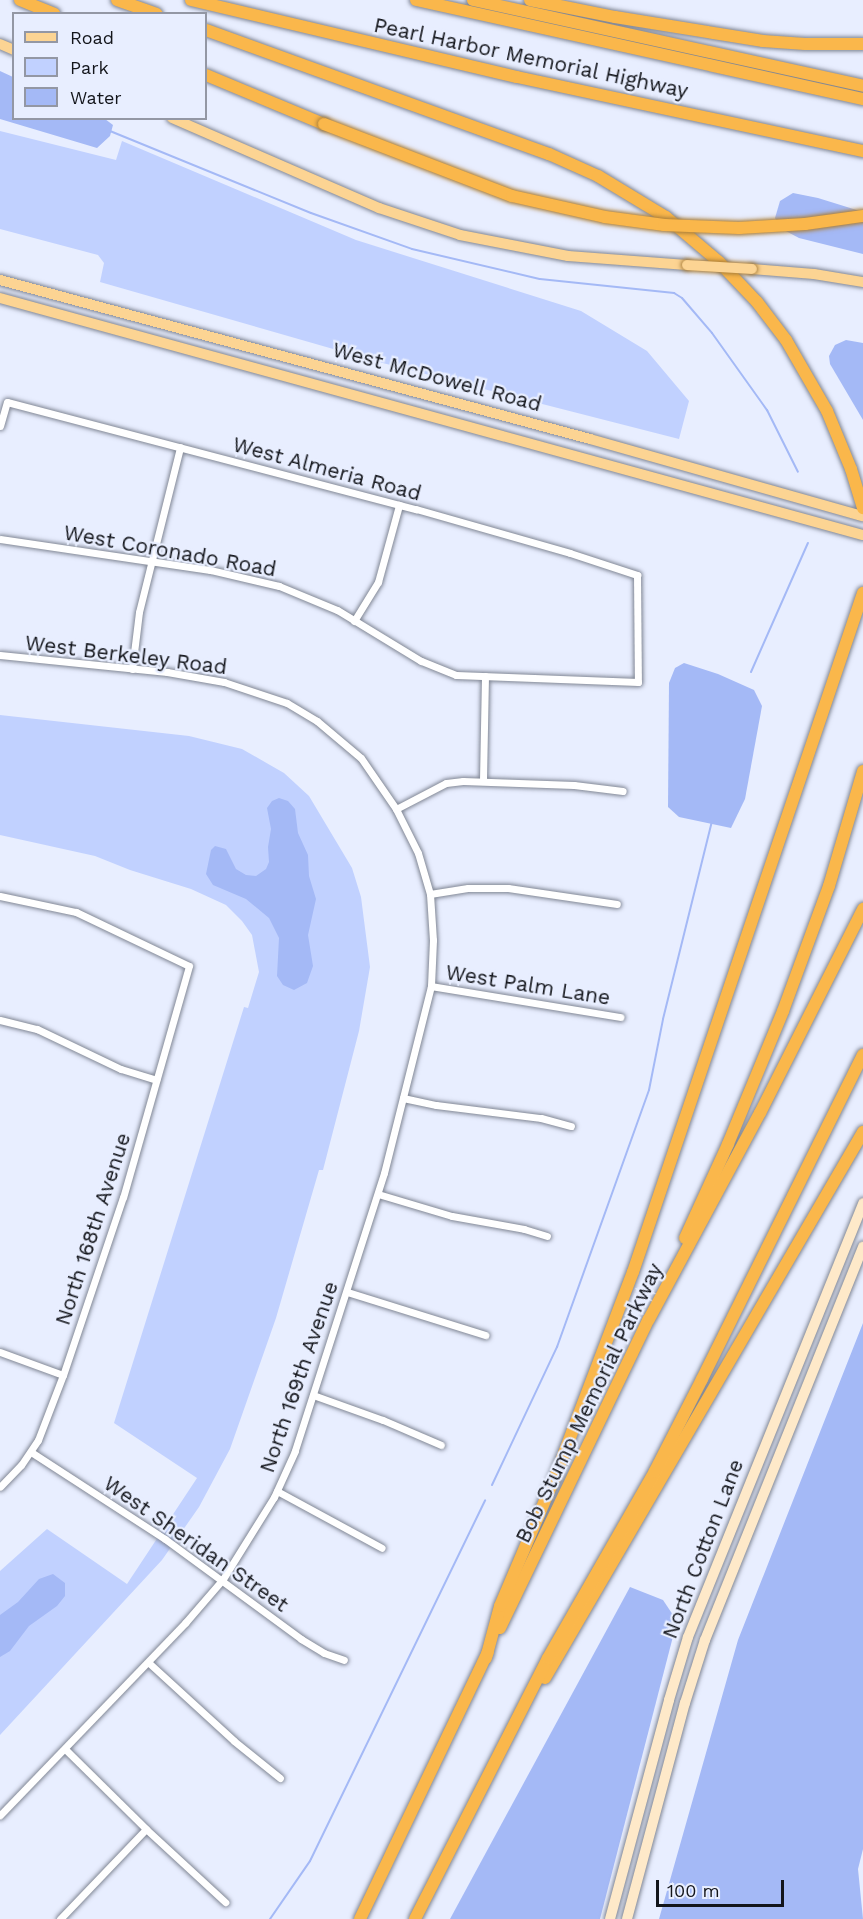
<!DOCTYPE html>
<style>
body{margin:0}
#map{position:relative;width:863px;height:1919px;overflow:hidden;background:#e8eeff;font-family:"Work Sans",sans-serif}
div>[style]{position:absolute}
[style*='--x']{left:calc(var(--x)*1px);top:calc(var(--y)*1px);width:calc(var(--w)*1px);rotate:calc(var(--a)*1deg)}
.green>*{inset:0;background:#c1d1ff}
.water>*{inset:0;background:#a4b9f6}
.stream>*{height:2px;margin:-1px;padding:0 1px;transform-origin:1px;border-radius:1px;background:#a4b9f6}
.roads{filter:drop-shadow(0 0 2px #818795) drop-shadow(0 0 2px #818795)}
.street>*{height:7px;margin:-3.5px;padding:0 3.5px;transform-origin:3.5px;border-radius:3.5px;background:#fff}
.secondary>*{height:10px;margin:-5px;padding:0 5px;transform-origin:5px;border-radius:5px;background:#fee9c9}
.primary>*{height:10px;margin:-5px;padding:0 5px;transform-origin:5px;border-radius:5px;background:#fcd493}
.highway>*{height:12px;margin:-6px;padding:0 6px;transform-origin:6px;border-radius:6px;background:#fab74b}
.bridges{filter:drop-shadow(0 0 2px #a97e3a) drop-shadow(0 0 2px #a97e3a)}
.primary-bridge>*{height:10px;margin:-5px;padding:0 5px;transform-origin:5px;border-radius:5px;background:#fcd493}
.highway-bridge>*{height:12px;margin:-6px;padding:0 6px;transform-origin:6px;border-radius:6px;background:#fab74b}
span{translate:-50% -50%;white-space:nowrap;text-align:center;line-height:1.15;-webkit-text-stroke:4.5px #e8eeff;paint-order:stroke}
.street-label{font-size:21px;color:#13151b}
.legend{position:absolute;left:12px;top:12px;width:195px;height:108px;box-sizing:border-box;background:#e8eeff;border:2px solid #9397a4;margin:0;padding:8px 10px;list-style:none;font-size:18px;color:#13151b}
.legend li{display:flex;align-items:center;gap:12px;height:30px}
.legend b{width:30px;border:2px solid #9397a4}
.scale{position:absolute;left:656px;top:1880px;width:128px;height:27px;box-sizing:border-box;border:3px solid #13151b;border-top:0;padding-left:8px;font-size:18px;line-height:21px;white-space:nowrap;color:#13151b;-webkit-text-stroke:4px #e8eeff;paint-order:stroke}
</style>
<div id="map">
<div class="green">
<div style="clip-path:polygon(0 131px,116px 160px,122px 141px,356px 240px,581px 311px,647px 351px,689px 401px,679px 439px,375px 361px,100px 282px,104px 263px,98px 255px,0 229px)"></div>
<div style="clip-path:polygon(0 715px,189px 736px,242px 749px,284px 773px,309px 796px,352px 868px,361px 897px,370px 967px,359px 1031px,323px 1170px,319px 1170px,276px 1318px,230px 1449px,199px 1507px,162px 1560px,0 1735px,0 1571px,47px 1529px,127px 1584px,197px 1478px,114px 1423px,244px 1007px,248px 1008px,259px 972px,252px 935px,242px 921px,226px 905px,191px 889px,130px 870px,95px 856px,0 835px)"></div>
</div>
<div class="water">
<div style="clip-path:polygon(0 71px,13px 77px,14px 118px,105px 119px,113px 125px,110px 136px,97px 148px,0 119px)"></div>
<div style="clip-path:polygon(793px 193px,818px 198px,863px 212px,863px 254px,799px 238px,780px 228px,775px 218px,780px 201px)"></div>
<div style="clip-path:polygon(846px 340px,863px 343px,863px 420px,830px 364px,829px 356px,835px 345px)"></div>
<div style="clip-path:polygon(684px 663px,718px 674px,754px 690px,762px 706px,745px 799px,731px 828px,679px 817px,668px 807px,669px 683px,675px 668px)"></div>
<div style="clip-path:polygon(279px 798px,288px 801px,295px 809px,298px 833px,308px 855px,309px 876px,316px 899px,308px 935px,313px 966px,307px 983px,294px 990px,283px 985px,277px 976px,279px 938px,269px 918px,246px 899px,213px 885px,206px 874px,211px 850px,215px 846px,226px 849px,236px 869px,246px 875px,256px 876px,266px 869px,269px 862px,268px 847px,271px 829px,267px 808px,272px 801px)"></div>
<div style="clip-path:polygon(863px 1323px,863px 1849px,858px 1869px,863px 1919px,659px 1919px,738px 1640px)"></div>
<div style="clip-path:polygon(53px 1574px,65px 1583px,65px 1596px,57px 1606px,29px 1626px,10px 1651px,0 1657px,0 1615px,18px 1602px,39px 1579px)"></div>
<div style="clip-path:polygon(630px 1587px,663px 1600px,677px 1621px,600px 1919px,450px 1919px)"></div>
</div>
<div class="stream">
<div style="--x:110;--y:131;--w:217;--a:22.2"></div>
<div style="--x:311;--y:213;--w:107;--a:19.6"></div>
<div style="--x:412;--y:249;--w:131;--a:13.2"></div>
<div style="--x:540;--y:279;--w:135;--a:6"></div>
<div style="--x:674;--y:293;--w:9;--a:32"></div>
<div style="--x:682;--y:298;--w:46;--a:49.4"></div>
<div style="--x:712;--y:333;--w:95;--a:54.5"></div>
<div style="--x:767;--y:410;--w:69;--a:63.4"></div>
<div style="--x:751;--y:672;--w:141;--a:-66.2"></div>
<div style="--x:492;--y:1485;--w:153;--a:-64.8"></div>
<div style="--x:557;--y:1347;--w:273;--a:-70.3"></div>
<div style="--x:649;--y:1090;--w:72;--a:-78.8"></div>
<div style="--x:663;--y:1019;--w:204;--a:-76.1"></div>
<div style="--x:270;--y:1919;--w:70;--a:-55.4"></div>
<div style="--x:310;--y:1861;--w:401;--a:-64.1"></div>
</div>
<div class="roads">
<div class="street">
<div style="--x:0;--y:426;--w:25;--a:-74"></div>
<div style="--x:7;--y:402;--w:423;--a:14.7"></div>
<div style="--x:416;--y:509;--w:160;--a:15.9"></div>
<div style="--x:570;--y:553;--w:71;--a:18.2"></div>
<div style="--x:637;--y:575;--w:107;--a:89.5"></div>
<div style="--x:638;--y:682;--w:182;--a:-177.8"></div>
<div style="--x:456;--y:675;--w:38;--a:-158"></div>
<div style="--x:421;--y:661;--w:98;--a:-148.7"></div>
<div style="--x:337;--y:610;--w:63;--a:-157.5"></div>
<div style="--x:279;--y:586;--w:71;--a:-166.9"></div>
<div style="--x:210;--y:570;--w:212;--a:-171.6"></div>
<div style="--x:354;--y:621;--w:46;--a:-58.4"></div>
<div style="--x:378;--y:582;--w:80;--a:-74.7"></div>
<div style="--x:0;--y:655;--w:168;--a:5.8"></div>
<div style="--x:167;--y:672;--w:58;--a:10"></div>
<div style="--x:224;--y:682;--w:66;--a:18.4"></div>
<div style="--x:287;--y:703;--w:35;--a:31"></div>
<div style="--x:317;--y:721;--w:57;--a:40.1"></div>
<div style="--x:361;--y:758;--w:62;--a:55.5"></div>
<div style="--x:396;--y:809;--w:49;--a:63.4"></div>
<div style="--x:418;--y:853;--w:43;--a:73.7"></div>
<div style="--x:430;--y:894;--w:46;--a:86.3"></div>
<div style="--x:433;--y:940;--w:46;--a:92.5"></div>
<div style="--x:431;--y:986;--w:193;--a:104.1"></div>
<div style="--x:384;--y:1173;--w:292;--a:107.8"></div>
<div style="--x:295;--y:1451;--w:51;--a:114.5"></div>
<div style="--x:274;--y:1497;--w:97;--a:121.9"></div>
<div style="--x:223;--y:1579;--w:58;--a:130.8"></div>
<div style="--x:185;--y:1623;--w:267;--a:133.9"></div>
<div style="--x:132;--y:669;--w:57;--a:-83"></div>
<div style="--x:139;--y:612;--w:170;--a:-76"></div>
<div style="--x:483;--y:780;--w:104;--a:-88.9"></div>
<div style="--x:396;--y:809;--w:56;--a:-27.5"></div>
<div style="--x:446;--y:783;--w:17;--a:-7"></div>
<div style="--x:463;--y:781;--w:111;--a:2.1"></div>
<div style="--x:574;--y:785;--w:49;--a:7"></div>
<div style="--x:430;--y:894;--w:38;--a:-9"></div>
<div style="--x:468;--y:888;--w:40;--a:0"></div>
<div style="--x:508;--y:888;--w:110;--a:8.4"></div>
<div style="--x:0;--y:896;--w:78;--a:11.9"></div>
<div style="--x:76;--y:912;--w:125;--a:25.5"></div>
<div style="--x:189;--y:966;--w:240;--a:105.9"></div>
<div style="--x:123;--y:1197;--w:188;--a:108.6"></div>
<div style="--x:63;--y:1375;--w:70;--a:111"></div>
<div style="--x:38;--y:1440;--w:30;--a:124"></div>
<div style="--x:21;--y:1465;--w:30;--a:134"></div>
<div style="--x:431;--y:986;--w:192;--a:9.3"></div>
<div style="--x:0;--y:1020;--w:38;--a:14"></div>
<div style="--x:37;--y:1029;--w:93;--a:25.5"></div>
<div style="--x:121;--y:1069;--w:37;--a:17"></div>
<div style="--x:403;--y:1098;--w:34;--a:12"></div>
<div style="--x:436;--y:1105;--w:106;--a:7.1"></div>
<div style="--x:541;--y:1118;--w:31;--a:15"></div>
<div style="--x:378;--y:1194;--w:77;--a:16.6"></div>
<div style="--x:452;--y:1216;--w:73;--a:10.2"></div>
<div style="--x:524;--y:1229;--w:24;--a:17"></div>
<div style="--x:347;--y:1292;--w:145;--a:17.3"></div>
<div style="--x:0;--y:1352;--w:67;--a:20.1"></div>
<div style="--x:313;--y:1395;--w:74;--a:19.7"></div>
<div style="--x:383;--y:1420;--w:63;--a:23.3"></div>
<div style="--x:31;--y:1452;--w:160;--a:33"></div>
<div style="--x:165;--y:1539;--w:169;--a:36.3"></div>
<div style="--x:301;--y:1639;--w:27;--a:31"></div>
<div style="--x:324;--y:1653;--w:21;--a:19"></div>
<div style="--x:277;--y:1491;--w:119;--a:28.5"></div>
<div style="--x:149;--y:1663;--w:115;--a:42.5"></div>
<div style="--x:234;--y:1741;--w:59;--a:38.8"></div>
<div style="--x:65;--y:1749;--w:114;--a:44.6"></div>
<div style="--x:146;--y:1829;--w:108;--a:42.7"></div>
<div style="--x:60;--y:1919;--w:124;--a:-46.3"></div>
</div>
<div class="secondary">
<div style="--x:610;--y:1919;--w:227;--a:-74.9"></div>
<div style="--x:669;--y:1700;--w:66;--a:-73.2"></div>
<div style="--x:688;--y:1637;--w:468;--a:-68"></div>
<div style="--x:627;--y:1919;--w:224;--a:-75"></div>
<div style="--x:685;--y:1703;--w:66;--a:-72.4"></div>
<div style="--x:705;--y:1640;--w:424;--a:-68.1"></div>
</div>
<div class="primary">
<div style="--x:0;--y:44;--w:15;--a:23"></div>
<div style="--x:172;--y:118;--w:226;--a:23.5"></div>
<div style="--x:379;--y:208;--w:85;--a:18.4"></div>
<div style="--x:460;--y:235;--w:110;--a:11"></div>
<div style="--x:568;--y:256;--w:119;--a:4.3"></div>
<div style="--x:752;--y:269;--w:62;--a:4.6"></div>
<div style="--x:814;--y:274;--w:50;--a:9.3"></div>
<div style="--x:0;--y:280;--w:611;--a:15.08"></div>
<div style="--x:590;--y:439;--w:284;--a:15.8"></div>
<div style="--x:0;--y:298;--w:895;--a:15.36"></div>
</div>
<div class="highway">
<div style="--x:20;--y:0;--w:37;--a:22"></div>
<div style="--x:117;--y:0;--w:42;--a:19.3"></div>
<div style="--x:191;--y:0;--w:335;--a:13.3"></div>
<div style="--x:517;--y:77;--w:354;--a:12.1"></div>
<div style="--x:416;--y:0;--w:458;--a:12.5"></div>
<div style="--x:473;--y:0;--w:399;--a:12.4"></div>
<div style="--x:530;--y:0;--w:87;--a:11.3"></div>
<div style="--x:615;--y:17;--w:150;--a:9.2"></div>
<div style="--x:763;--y:41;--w:42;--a:4.1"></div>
<div style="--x:805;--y:44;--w:58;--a:0"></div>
<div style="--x:206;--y:30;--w:365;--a:19.9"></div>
<div style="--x:549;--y:154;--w:54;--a:24.2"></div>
<div style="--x:598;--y:176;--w:79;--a:31.1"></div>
<div style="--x:666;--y:217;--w:70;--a:40.3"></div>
<div style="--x:719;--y:262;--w:55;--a:46.5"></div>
<div style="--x:757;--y:302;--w:48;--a:52.7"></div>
<div style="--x:786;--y:340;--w:82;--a:60"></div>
<div style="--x:827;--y:411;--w:63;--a:67.5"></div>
<div style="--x:851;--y:469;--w:41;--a:72.9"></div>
<div style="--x:206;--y:75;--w:128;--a:22.6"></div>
<div style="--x:685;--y:1238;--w:103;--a:-65.4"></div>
<div style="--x:728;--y:1144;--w:144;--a:-67.5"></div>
<div style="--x:783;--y:1011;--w:133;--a:-69.8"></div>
<div style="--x:829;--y:886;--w:120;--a:-73.5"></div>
<div style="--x:500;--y:1628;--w:343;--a:-64.3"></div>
<div style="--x:649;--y:1319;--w:234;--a:-61.7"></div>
<div style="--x:760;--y:1113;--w:229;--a:-63.2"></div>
<div style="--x:486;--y:1658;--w:54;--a:-74.9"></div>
<div style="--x:500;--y:1606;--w:140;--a:-66.9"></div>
<div style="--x:555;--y:1477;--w:219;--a:-69.2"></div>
<div style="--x:633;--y:1272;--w:717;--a:-71.29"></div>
<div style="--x:545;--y:1678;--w:632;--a:-59.78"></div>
<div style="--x:360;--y:1919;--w:296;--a:-64.4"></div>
<div style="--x:415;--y:1919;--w:293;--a:-63"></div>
<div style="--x:548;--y:1658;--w:215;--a:-60.2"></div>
<div style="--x:655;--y:1471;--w:103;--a:-62.9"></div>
<div style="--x:702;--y:1379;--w:362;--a:-63.6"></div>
</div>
</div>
<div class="bridges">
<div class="primary-bridge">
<div style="--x:687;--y:265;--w:65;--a:3.5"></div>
</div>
<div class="highway-bridge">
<div style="--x:324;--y:124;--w:201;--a:21"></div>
<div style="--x:512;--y:196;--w:95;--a:12.7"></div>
<div style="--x:605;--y:217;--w:60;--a:7.7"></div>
<div style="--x:664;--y:225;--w:75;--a:2.3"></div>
<div style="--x:739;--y:228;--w:66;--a:-3.5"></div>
<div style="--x:805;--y:224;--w:59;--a:-7.9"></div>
</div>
</div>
<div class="street-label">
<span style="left:531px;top:58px;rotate:12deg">Pearl Harbor Memorial Highway</span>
<span style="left:437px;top:377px;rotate:15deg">West McDowell Road</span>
<span style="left:327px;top:469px;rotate:15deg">West Almeria Road</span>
<span style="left:170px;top:551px;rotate:10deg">West Coronado Road</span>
<span style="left:126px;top:655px;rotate:7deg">West Berkeley Road</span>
<span style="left:528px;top:985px;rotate:9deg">West Palm Lane</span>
<span style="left:93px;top:1229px;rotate:-72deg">North 168th Avenue</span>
<span style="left:299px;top:1377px;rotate:-71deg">North 169th Avenue</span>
<span style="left:589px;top:1403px;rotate:-64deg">Bob Stump Memorial Parkway</span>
<span style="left:196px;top:1544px;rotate:35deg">West Sheridan Street</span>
<span style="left:703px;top:1549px;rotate:-69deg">North Cotton Lane</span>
</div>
<ul class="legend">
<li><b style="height:8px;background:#fcd493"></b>Road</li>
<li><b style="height:16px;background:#c1d1ff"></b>Park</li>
<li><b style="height:16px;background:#a4b9f6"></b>Water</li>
</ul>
<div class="scale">100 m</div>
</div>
